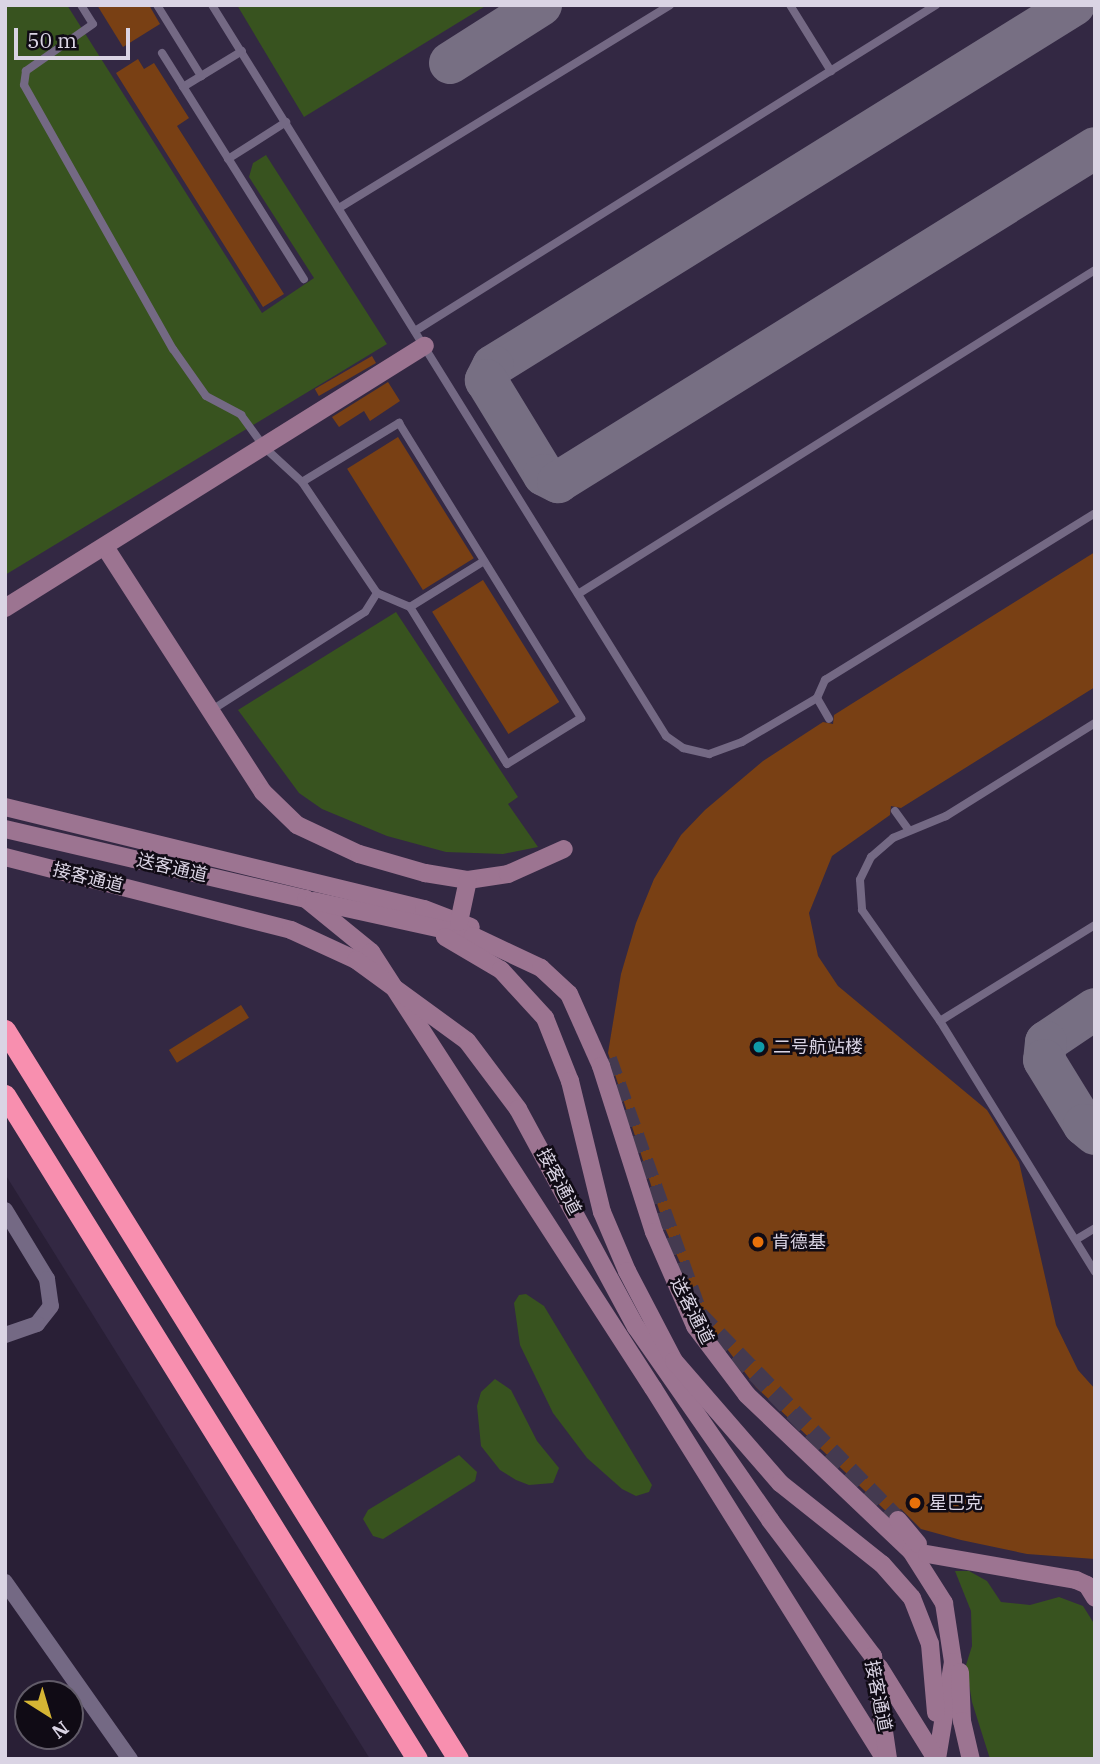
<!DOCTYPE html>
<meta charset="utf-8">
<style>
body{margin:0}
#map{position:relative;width:1100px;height:1764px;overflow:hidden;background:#291f36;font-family:"IBM Plex Serif","Noto Sans SC",serif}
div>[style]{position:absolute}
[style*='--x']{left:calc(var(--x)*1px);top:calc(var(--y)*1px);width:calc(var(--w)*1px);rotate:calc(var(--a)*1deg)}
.built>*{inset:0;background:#332843}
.green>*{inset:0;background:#38531f}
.taxiway>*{height:42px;margin:-21px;padding:0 21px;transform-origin:21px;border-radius:21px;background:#776f83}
.building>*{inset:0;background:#794014;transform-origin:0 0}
.secondary-tunnel>*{height:18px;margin-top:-9px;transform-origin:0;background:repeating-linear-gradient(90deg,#443a50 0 18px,transparent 0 27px)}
.lane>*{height:8px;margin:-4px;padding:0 4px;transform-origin:4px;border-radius:4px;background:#746984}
.street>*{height:16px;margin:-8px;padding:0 8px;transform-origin:8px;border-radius:8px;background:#746984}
.secondary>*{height:18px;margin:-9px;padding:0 9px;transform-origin:9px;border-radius:9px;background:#9c7491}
.highway>*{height:21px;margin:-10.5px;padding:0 10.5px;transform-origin:10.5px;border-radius:10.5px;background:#f88faf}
.dots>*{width:19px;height:19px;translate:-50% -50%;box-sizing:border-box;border:4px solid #100b15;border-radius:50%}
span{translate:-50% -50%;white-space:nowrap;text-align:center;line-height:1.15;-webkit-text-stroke:5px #100b15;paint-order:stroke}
.street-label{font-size:18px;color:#dad4e4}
.poi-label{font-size:18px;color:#dad4e4}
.left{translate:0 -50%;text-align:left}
.frame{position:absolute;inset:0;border:7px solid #dad4e4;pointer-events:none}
.north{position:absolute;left:14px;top:1680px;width:70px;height:70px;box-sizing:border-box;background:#100b15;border:2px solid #615b68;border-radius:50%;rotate:143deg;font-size:19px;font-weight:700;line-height:28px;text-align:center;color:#dad4e4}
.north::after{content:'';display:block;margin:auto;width:24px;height:32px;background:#d5b534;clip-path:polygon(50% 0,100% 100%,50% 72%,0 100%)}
.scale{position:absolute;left:14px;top:28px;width:116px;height:32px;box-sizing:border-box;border:4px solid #dad4e4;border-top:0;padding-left:9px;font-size:21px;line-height:24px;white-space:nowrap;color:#dad4e4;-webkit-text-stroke:5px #100b15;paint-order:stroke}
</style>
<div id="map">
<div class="built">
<div style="clip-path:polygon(5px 5px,1095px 5px,1095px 1759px,370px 1759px,5px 1174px)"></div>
</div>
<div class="green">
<div style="clip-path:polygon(5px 5px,67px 5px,262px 313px,314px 278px,249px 177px,253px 163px,266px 155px,387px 344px,5px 575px)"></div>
<div style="clip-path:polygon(237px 5px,487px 5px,304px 117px)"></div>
<div style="clip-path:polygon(396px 612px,518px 797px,508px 804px,538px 847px,503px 854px,446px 852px,387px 836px,322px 809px,299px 793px,238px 710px)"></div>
<div style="clip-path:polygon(526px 1294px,544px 1306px,652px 1485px,649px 1492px,636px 1496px,622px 1489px,587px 1458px,553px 1413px,520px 1345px,514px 1303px,519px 1295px)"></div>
<div style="clip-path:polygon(495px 1379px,511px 1390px,537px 1441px,559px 1468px,553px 1483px,529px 1485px,516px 1480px,500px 1470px,481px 1446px,477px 1406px,481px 1392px)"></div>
<div style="clip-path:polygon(459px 1455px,477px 1472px,475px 1481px,383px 1539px,373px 1536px,363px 1519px,368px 1510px)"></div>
<div style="clip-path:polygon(955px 1571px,969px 1571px,987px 1581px,1001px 1602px,1030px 1605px,1059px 1597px,1083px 1606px,1095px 1625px,1095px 1759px,990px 1759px,972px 1702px,966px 1665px,972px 1646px,971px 1611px)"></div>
</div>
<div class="taxiway">
<div style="--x:1074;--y:5;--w:684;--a:148.15"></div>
<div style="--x:493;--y:366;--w:16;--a:117"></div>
<div style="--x:486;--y:380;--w:111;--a:58.6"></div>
<div style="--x:544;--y:475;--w:16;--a:27"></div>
<div style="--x:558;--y:482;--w:632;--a:-31.88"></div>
<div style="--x:450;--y:63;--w:108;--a:-32.5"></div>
<div style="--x:1095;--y:1009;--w:59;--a:146"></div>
<div style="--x:1046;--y:1042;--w:18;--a:96"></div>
<div style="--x:1044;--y:1060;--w:76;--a:58.4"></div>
<div style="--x:1084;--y:1125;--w:14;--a:39"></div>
</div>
<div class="building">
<div style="clip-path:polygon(97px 5px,149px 5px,160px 24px,123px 47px)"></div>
<div style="clip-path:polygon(138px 59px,144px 69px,154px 63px,189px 118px,177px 126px,284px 294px,263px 307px,116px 73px)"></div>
<div style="left:372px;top:356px;width:8px;height:66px;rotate:60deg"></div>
<div style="clip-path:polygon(388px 382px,400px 401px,370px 421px,364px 411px,339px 427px,332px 417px)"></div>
<div style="left:398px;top:437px;width:143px;height:60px;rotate:58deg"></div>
<div style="clip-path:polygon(1095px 552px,1095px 687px,901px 808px,891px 806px,890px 815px,832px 856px,809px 913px,818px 956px,838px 986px,987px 1110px,1019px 1162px,1056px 1325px,1078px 1370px,1095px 1389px,1095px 1559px,1027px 1554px,961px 1540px,921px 1529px,901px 1509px,889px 1514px,756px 1387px,705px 1320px,665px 1228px,608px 1053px,621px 974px,636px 923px,654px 879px,681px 835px,705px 810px,763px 761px,823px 722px,833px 724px,834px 715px,853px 703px)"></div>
<div style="left:483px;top:580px;width:144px;height:60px;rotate:58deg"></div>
<div style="left:241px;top:1005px;width:15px;height:85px;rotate:58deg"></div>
</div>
<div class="secondary-tunnel">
<div style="--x:608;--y:1059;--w:272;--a:70.4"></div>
<div style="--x:699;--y:1315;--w:286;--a:45.9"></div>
</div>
<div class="lane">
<div style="--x:81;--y:5;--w:22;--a:58"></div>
<div style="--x:93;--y:24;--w:82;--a:145"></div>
<div style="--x:26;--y:71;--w:14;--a:98"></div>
<div style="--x:24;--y:85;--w:303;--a:60.6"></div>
<div style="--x:173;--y:349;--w:57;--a:54.9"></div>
<div style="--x:206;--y:396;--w:40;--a:28"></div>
<div style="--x:241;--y:415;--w:39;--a:54"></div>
<div style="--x:264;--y:447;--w:52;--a:42.6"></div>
<div style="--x:302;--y:482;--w:134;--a:56"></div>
<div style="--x:377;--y:593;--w:22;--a:122"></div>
<div style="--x:365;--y:612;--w:182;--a:147.4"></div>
<div style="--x:157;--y:5;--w:84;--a:58.2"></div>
<div style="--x:212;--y:5;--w:861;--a:58.16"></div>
<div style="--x:666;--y:736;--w:21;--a:35"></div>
<div style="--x:683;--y:748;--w:27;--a:13"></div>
<div style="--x:709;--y:754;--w:35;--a:-20"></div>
<div style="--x:742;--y:742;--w:87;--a:-30.4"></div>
<div style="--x:817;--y:698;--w:20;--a:-66"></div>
<div style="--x:825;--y:680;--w:317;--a:-31.7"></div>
<div style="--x:790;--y:5;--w:78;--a:58.2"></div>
<div style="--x:162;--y:53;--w:267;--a:57.9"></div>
<div style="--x:183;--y:87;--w:69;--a:-31.4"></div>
<div style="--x:228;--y:159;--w:69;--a:-32.5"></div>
<div style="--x:339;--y:208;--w:388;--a:-31.5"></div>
<div style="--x:415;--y:331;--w:615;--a:-32.04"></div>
<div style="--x:302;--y:482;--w:114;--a:-31.3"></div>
<div style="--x:399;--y:423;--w:347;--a:58.3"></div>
<div style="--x:581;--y:718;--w:87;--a:148.1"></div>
<div style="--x:507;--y:764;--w:185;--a:-121.7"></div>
<div style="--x:410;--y:607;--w:36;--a:-157"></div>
<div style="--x:578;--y:594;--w:610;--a:-32.08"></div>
<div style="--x:410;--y:607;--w:87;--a:-31.9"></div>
<div style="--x:817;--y:698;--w:24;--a:60"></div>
<div style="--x:1095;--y:723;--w:176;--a:148"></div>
<div style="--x:946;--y:816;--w:57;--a:157.5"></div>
<div style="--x:893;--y:838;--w:29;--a:139"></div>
<div style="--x:871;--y:857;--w:25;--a:116"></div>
<div style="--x:860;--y:880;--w:30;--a:86"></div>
<div style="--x:862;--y:910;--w:136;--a:54.9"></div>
<div style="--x:940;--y:1021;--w:295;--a:58.3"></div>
<div style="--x:895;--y:811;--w:22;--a:54"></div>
<div style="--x:940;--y:1021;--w:182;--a:-31.8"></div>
<div style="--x:1077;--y:1239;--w:21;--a:-31"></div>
</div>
<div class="street">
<div style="--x:5;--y:1210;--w:81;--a:58.7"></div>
<div style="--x:47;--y:1279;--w:27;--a:82"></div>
<div style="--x:51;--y:1306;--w:23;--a:128"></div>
<div style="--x:37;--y:1324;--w:34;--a:161"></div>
<div style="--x:5;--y:1582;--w:217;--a:54.8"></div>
</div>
<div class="secondary">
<div style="--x:105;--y:547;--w:292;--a:57.2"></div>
<div style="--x:263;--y:792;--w:47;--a:44.1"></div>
<div style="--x:297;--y:825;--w:68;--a:25.1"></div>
<div style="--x:359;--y:854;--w:69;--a:16.1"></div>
<div style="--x:425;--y:873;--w:44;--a:9.2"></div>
<div style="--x:468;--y:880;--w:40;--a:-8.5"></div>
<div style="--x:508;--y:874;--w:61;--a:-24.1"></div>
<div style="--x:5;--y:608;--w:495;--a:-32"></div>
<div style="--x:5;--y:807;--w:431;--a:13.7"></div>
<div style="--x:424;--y:909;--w:50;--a:21"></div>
<div style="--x:5;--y:829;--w:309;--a:13.1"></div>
<div style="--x:306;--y:899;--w:84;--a:39.2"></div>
<div style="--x:371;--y:952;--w:519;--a:57.11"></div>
<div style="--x:653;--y:1388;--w:438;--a:58"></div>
<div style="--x:5;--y:857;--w:295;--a:14.3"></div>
<div style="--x:291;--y:930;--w:72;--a:24.8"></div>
<div style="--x:356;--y:960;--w:137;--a:36.1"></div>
<div style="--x:467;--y:1041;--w:85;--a:53.1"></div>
<div style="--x:518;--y:1109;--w:248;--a:61.6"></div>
<div style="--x:636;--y:1327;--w:235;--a:55.2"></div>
<div style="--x:770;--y:1520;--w:171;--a:52.9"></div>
<div style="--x:873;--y:1656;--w:104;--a:81.7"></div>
<div style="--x:314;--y:901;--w:163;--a:12.4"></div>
<div style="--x:473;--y:936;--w:75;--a:25.2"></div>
<div style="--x:541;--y:968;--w:38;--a:43"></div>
<div style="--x:569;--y:994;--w:79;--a:66"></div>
<div style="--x:601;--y:1066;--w:174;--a:72.3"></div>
<div style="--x:654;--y:1232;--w:103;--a:66.4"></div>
<div style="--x:695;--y:1326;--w:86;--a:53"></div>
<div style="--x:747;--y:1395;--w:226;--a:43.6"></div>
<div style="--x:911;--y:1551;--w:62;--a:57.6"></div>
<div style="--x:944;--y:1603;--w:60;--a:81.3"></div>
<div style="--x:953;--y:1662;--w:98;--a:99.4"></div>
<div style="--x:459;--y:922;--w:43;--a:-77.9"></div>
<div style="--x:445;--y:937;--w:65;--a:30.5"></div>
<div style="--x:501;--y:970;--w:65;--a:47.5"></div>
<div style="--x:545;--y:1018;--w:68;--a:68.4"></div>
<div style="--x:570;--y:1081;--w:135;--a:76.3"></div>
<div style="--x:602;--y:1212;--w:64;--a:67"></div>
<div style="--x:627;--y:1271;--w:102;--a:62.4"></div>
<div style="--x:674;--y:1361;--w:162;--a:49"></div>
<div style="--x:780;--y:1483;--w:130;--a:38.5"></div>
<div style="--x:882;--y:1564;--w:45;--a:48.6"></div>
<div style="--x:912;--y:1598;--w:49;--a:68.6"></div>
<div style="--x:930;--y:1644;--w:69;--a:85"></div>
<div style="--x:898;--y:1520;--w:31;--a:50"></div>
<div style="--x:927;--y:1554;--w:151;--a:9.9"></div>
<div style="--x:1076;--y:1580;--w:12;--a:24"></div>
<div style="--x:1087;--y:1585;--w:15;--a:58"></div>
<div style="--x:879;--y:1667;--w:108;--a:58.2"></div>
<div style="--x:960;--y:1672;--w:49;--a:87.7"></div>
<div style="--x:962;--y:1721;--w:39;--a:77"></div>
</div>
<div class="highway">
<div style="--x:5;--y:1030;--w:858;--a:58.14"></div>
<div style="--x:5;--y:1095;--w:781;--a:58.18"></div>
</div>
<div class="dots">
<div style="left:759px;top:1047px;background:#0f9aa8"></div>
<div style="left:758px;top:1242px;background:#e8710a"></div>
<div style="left:915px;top:1503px;background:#e8710a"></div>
</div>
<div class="street-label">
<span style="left:172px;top:868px;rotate:13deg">送客通道</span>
<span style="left:88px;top:878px;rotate:14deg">接客通道</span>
<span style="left:559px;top:1182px;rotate:62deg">接客通道</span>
<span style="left:692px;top:1311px;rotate:63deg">送客通道</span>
<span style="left:878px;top:1696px;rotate:79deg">接客通道</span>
</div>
<div class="poi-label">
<span class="left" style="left:773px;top:1047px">二号航站楼</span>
<span class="left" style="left:772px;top:1242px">肯德基</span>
<span class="left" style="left:929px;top:1503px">星巴克</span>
</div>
<div class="frame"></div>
<div class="north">N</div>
<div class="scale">50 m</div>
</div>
